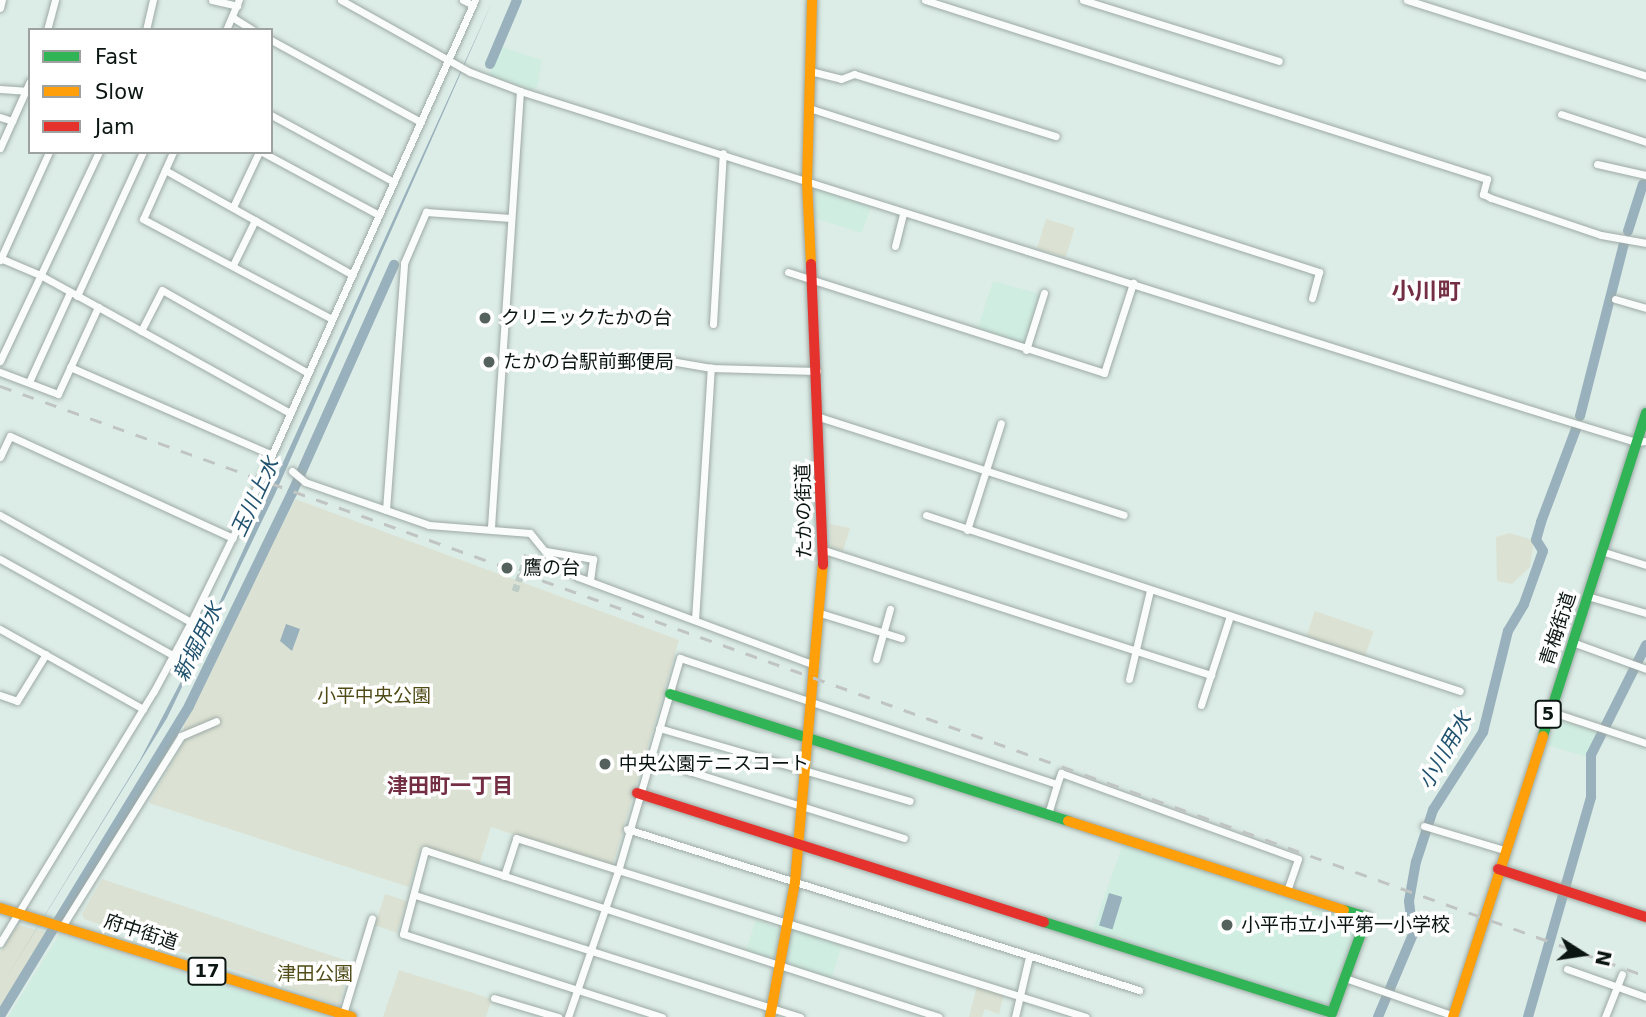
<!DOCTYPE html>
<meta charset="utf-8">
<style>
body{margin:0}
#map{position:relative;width:1646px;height:1017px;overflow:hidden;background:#dcece6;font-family:"DejaVu Sans","Noto Sans JP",sans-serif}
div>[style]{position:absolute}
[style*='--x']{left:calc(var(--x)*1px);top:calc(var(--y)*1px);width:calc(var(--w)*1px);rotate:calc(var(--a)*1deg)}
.built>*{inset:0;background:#d0ede2}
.green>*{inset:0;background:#dce2d3;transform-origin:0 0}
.water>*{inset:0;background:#99b1bc;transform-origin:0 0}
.canal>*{height:10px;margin:-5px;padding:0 5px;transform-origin:5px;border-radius:5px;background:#99b1bc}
.street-tunnel>*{height:7px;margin-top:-3.5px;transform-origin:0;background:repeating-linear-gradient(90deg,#bdccc6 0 7px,transparent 0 10.5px)}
.roads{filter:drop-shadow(0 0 2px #9da9a5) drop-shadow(0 0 2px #9da9a5)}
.street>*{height:7px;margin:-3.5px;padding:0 3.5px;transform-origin:3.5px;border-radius:3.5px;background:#fafcfb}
.fast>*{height:10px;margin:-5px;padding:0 5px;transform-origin:5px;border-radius:5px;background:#30b455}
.slow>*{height:10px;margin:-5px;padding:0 5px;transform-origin:5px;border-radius:5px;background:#ff9f0a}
.jam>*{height:10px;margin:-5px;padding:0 5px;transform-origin:5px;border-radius:5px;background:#e5322d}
.rail>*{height:2.5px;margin-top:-1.25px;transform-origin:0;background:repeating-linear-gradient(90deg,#c0c4c2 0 12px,transparent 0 24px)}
.dots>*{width:19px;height:19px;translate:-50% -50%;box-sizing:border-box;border:4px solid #fff;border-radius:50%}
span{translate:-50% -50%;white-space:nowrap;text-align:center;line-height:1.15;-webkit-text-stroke:7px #fff;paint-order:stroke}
.shield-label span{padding:2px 5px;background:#fff;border:2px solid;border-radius:5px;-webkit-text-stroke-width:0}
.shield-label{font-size:18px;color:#0b1612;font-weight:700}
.poi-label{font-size:19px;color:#0b1612}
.left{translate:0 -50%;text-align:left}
.street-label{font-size:19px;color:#0b1612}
.park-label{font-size:19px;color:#504b17}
.water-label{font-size:21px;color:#215370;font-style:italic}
.neighbourhood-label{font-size:21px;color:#742e44;font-weight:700}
.quarter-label{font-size:23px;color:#742e44;font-weight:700}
.legend{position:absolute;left:28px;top:28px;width:245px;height:126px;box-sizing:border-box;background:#fff;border:2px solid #9da2a0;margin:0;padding:9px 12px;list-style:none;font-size:21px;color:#0b1612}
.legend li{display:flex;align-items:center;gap:14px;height:35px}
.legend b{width:35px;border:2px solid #9da2a0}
.north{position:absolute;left:1548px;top:919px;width:70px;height:70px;-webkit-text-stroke:5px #fff;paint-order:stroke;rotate:102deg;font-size:19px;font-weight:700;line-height:28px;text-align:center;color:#0b1612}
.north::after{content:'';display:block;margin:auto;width:24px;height:32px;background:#0b1612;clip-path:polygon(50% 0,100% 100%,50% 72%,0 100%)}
</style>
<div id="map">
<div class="built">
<div style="clip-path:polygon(502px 47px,542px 60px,537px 87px,533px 90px,488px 76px)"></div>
<div style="clip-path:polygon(817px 189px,871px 206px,862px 233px,814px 218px,812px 193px)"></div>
<div style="clip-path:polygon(993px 281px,1038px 293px,1040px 298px,1025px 346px,977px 330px)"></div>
<div style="clip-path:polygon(1560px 720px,1597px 732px,1588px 757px,1547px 745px)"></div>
<div style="clip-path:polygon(1124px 841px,1362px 918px,1331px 1004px,1324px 1006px,1092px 932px)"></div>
<div style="clip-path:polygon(756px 920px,780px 929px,774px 960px,745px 953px)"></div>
<div style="clip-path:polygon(793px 929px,842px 944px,830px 984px,781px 968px,787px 932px)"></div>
<div style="clip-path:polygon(59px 935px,182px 973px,328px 1017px,8px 1017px)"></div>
</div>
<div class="green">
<div style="left:1046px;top:219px;width:30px;height:31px;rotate:17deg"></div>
<div style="clip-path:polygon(295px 499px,679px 640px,612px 867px,491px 827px,479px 865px,421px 847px,409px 887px,149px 803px,184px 742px,184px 723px)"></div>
<div style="clip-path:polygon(830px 524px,850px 528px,843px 551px,831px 548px)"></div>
<div style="clip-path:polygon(1509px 533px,1534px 540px,1530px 567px,1512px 584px,1497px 581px,1496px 537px)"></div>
<div style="left:1315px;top:611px;width:62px;height:27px;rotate:19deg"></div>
<div style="clip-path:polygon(102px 879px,351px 962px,339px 1005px,84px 919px,82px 914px)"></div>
<div style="left:385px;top:894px;width:23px;height:33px;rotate:18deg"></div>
<div style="clip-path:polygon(18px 925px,48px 933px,0 1007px,0 952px)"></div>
<div style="clip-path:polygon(399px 970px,492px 999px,486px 1017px,383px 1017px)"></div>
<div style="clip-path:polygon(977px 986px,1004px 994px,999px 1014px,985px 1009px,982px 1017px,969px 1017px)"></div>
</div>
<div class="water">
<div style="clip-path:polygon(493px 0,275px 494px,167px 718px,0 988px,140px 760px,201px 643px)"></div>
<div style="clip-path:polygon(286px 624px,300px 629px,292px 651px,280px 641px)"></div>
<div style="left:1109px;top:893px;width:14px;height:34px;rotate:17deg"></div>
</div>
<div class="canal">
<div style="--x:490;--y:64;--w:69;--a:-67.1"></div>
<div style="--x:1628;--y:231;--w:49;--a:-72.3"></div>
<div style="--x:1580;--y:416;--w:178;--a:-75.7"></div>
<div style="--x:0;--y:1016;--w:363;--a:-58.6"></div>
<div style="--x:189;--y:706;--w:237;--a:-64.2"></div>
<div style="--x:292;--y:493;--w:250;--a:-65.9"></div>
<div style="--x:1378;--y:1017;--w:90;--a:-67.1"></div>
<div style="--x:1413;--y:934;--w:33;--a:-97"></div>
<div style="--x:1409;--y:901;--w:40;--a:-80"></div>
<div style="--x:1416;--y:862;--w:55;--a:-71.9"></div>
<div style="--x:1433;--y:810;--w:93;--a:-57.3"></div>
<div style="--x:1483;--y:732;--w:104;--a:-76.1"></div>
<div style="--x:1508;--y:631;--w:31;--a:-59"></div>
<div style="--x:1524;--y:604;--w:56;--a:-70.3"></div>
<div style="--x:1543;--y:551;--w:13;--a:-122"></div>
<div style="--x:1536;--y:540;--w:19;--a:-74"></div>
<div style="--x:1541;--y:522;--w:99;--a:-69.4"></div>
<div style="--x:1528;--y:1017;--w:229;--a:-74"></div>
<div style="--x:1591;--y:797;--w:42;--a:-90"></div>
<div style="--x:1591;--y:755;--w:123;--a:-63.4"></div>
</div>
<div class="street-tunnel">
<div style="--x:515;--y:591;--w:40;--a:-71.1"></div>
</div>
<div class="roads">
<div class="street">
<div style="--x:212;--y:0;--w:26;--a:13"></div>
<div style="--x:341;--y:0;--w:148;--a:29.2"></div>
<div style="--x:470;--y:72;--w:53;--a:20.8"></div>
<div style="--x:520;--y:91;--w:1084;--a:17.5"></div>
<div style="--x:1554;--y:417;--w:86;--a:17"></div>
<div style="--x:1636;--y:442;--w:10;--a:-6"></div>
<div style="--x:463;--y:0;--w:11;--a:27"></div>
<div style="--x:925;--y:0;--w:590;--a:17.67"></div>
<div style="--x:1487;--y:179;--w:16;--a:105"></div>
<div style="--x:1483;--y:194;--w:9;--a:27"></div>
<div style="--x:1491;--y:198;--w:116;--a:18.6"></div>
<div style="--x:1601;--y:235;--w:46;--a:10.1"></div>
<div style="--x:1083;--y:0;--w:205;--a:17.3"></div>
<div style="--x:1407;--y:0;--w:251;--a:17.6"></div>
<div style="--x:0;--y:8;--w:8;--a:-76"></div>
<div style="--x:232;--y:17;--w:25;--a:32"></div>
<div style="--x:47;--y:30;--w:31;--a:-75"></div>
<div style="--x:146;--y:30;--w:31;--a:-77"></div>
<div style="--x:226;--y:30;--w:33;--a:-67"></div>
<div style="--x:271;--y:40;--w:171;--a:28.7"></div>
<div style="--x:810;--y:71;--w:32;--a:14"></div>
<div style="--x:841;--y:79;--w:14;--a:-21"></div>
<div style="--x:854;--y:74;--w:211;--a:17.1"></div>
<div style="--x:0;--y:89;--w:29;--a:4"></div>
<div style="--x:809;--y:108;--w:536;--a:17.83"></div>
<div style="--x:1319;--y:272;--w:27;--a:105"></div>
<div style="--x:1561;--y:114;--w:89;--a:18.2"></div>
<div style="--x:271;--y:115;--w:140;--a:28.6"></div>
<div style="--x:0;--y:117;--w:13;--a:18"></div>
<div style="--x:0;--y:148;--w:73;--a:-65.9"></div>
<div style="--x:173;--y:152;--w:73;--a:114.1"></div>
<div style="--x:143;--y:219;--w:214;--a:27.9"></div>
<div style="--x:262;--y:152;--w:133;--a:28.3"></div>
<div style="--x:1597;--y:164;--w:50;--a:12.7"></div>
<div style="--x:165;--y:170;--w:215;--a:29.2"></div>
<div style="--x:233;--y:207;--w:61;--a:-64.7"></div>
<div style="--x:895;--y:246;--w:34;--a:-76"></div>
<div style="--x:0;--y:258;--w:43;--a:23"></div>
<div style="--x:40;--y:275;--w:286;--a:28.9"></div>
<div style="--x:0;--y:260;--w:119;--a:-65.6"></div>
<div style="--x:233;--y:265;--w:50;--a:-63.9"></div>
<div style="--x:788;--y:272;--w:332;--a:17.7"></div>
<div style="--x:1104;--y:373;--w:95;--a:-72.1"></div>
<div style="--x:77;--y:296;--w:158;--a:-65.4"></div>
<div style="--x:1615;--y:299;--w:32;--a:16"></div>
<div style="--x:713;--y:324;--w:171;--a:-86.7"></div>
<div style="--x:141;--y:331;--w:46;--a:-62.9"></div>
<div style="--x:162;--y:290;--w:168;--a:29.6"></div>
<div style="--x:1026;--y:350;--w:60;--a:-72.5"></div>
<div style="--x:659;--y:359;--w:53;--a:9.8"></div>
<div style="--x:711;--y:368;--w:106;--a:1.6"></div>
<div style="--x:0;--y:361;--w:231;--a:-64.7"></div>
<div style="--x:70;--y:367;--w:220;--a:23.5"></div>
<div style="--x:0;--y:372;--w:62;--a:20.8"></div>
<div style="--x:58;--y:394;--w:96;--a:-65.3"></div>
<div style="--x:29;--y:382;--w:99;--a:-65.5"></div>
<div style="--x:819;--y:417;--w:320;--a:17.8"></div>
<div style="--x:0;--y:457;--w:23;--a:-65"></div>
<div style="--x:10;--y:436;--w:245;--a:24.6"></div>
<div style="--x:292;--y:471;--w:17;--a:40"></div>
<div style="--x:305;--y:482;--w:131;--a:19.1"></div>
<div style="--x:429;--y:525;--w:101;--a:4.5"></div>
<div style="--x:530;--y:533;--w:33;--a:51"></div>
<div style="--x:551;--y:559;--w:32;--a:34"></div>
<div style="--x:578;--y:577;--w:253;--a:20.4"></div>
<div style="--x:386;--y:510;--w:248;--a:-85.8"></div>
<div style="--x:404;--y:263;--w:56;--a:-66.7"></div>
<div style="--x:426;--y:212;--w:85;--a:4"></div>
<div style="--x:0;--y:515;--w:219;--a:29.3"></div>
<div style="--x:926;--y:515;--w:562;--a:18.24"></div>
<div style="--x:491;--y:527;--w:437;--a:-86.2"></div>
<div style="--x:967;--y:530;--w:112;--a:-72.4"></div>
<div style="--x:824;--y:550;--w:407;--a:17.9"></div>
<div style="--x:546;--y:551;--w:48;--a:9.7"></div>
<div style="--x:593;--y:559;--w:22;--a:98"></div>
<div style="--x:1601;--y:551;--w:47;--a:17.3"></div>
<div style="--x:0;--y:559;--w:199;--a:29.1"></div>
<div style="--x:1587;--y:596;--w:61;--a:16.1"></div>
<div style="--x:820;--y:613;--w:85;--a:17.2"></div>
<div style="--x:695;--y:620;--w:253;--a:-86.4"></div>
<div style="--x:0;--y:629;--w:164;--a:29.2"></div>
<div style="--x:1572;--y:642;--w:79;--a:20"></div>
<div style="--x:876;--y:659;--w:52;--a:-74.4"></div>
<div style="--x:1129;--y:679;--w:91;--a:-76.7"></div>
<div style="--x:0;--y:695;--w:18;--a:19"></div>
<div style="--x:17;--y:701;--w:55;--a:-58.3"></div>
<div style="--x:1201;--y:705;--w:94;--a:-72"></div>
<div style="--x:1549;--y:711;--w:102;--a:18.3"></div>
<div style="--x:659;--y:728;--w:261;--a:16.2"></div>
<div style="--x:647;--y:758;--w:269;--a:17.3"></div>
<div style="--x:1048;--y:814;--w:31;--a:-73"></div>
<div style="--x:1424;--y:826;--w:84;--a:16.7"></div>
<div style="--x:627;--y:829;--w:537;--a:17.46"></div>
<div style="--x:504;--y:876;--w:40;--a:-72"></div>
<div style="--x:516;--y:838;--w:597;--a:17.43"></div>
<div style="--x:415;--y:895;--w:404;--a:17.6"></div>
<div style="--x:63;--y:925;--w:223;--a:-58"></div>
<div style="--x:181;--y:736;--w:38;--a:-23"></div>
<div style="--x:0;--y:943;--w:295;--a:-58.6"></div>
<div style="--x:154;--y:691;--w:78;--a:-61.8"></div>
<div style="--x:191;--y:622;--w:159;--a:-63.9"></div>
<div style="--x:261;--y:479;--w:525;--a:-65.93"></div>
<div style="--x:1567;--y:969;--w:84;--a:19.5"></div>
<div style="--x:1345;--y:978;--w:115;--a:19.2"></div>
<div style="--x:494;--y:998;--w:67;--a:16.5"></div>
<div style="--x:343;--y:1014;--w:100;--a:-73.2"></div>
<div style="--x:568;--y:1017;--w:154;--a:-71.1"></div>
<div style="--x:618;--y:871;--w:222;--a:-73.8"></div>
<div style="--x:680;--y:658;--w:397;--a:18.5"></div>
<div style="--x:1057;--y:784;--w:12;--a:-70"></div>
<div style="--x:1061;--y:773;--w:252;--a:19.9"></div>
<div style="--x:1298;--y:859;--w:34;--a:109"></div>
<div style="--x:662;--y:1017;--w:272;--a:-162.2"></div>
<div style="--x:403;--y:934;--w:87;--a:-75.3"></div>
<div style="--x:425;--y:850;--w:540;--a:18"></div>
<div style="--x:1015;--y:1017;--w:62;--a:-76.9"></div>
<div style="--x:1605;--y:1017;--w:46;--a:-68.4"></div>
</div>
<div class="fast">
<div style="--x:670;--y:694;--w:418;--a:17.7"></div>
<div style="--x:1543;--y:736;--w:339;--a:-72.3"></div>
<div style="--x:1044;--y:922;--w:302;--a:17.5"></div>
<div style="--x:1332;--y:1013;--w:102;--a:-70"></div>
<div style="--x:1367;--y:917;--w:24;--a:-163"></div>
</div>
<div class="slow">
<div style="--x:811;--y:264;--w:82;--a:-92.8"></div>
<div style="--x:807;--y:182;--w:182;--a:-88.4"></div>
<div style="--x:1068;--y:821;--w:290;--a:17.9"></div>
<div style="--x:0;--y:908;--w:368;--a:17.2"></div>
<div style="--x:770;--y:1017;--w:137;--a:-79.5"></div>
<div style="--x:795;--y:882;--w:318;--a:-85"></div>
<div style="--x:1453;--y:1017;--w:295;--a:-72.2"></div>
</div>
<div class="jam">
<div style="--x:811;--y:264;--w:301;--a:87.7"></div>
<div style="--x:637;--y:793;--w:427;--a:17.6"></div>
<div style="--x:1498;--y:869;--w:156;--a:18"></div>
</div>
</div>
<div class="rail">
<div style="--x:0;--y:386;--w:1749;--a:19.72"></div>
</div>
<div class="dots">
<div style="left:485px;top:318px;background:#54615c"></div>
<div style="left:489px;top:362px;background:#54615c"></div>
<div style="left:507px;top:568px;background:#54615c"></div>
<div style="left:605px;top:764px;background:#54615c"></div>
<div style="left:1227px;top:925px;background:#54615c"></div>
</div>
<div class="shield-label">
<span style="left:1548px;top:714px">5</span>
<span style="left:207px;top:971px">17</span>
</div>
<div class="poi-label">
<span class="left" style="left:501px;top:318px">クリニックたかの台</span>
<span class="left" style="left:503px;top:362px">たかの台駅前郵便局</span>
<span class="left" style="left:523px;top:568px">鷹の台</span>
<span class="left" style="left:619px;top:764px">中央公園テニスコート</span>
<span class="left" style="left:1241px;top:925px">小平市立小平第一小学校</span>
</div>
<div class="street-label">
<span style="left:804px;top:511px;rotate:-91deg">たかの街道</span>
<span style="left:1558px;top:629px;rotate:-72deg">青梅街道</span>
<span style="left:141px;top:932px;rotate:18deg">府中街道</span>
</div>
<div class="park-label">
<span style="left:374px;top:696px">小平中央公園</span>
<span style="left:315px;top:974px">津田公園</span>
</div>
<div class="water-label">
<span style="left:255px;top:497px;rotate:-65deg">玉川上水</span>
<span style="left:198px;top:642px;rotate:-64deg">新堀用水</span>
<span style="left:1445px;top:751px;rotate:-60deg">小川用水</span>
</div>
<div class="neighbourhood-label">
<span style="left:450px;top:786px">津田町一丁目</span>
</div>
<div class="quarter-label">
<span style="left:1426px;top:291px">小川町</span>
</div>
<ul class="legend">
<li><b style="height:9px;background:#30b455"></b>Fast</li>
<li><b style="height:9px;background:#ff9f0a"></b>Slow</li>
<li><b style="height:9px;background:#e5322d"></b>Jam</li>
</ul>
<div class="north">N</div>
</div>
